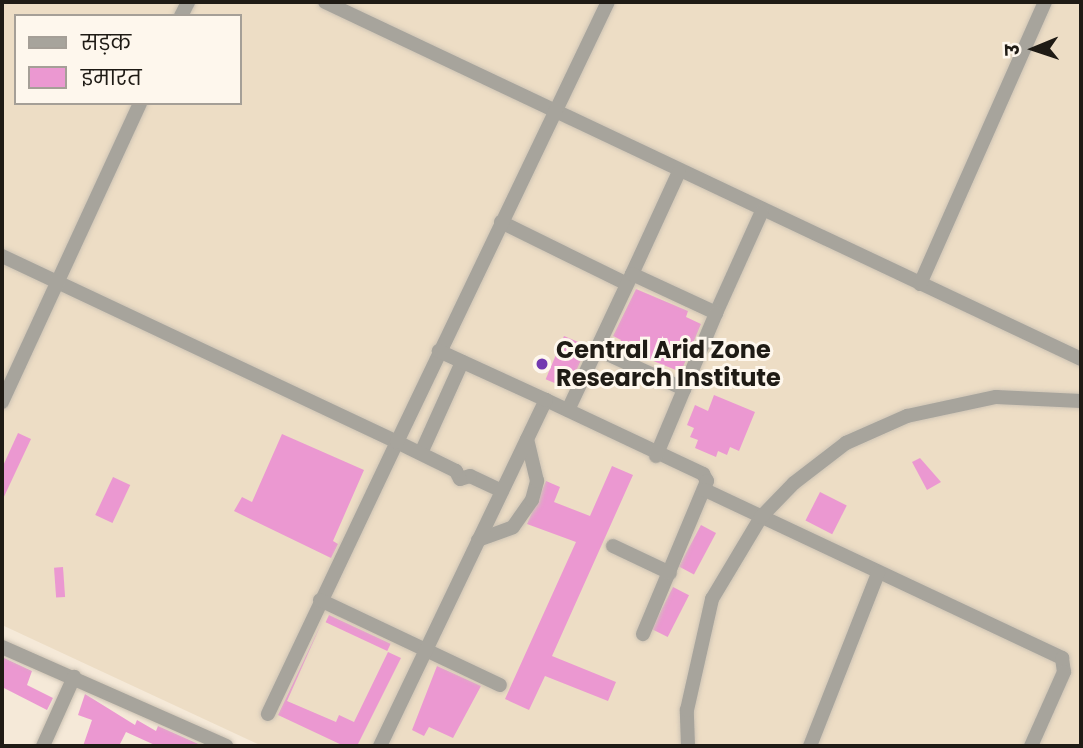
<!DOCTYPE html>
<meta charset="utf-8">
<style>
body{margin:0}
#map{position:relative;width:1083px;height:748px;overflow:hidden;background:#f5e9d8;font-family:Poppins,"Noto Sans Devanagari",sans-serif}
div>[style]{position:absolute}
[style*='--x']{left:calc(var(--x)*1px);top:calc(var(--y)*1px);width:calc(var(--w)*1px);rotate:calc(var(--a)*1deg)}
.built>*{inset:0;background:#edddc5}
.building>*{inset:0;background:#eb98d1;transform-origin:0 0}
.roads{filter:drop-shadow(0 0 2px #cec4b5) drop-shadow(0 0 2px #cec4b5)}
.minor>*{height:14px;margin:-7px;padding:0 7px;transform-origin:7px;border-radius:7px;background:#a7a49c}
.dots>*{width:19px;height:19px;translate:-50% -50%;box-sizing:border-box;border:4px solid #fef7ed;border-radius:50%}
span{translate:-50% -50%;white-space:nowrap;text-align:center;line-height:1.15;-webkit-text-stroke:6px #fef7ed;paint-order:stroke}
.poi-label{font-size:24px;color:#1f1b15;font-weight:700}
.left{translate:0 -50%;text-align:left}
.frame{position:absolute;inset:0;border:4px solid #1f1b15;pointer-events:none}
.legend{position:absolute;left:14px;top:14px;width:228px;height:91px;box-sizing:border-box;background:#fef7ed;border:2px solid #a59f97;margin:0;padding:9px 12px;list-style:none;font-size:21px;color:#1f1b15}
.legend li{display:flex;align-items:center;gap:14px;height:35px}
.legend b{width:35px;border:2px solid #a59f97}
.north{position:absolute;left:999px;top:14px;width:70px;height:70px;-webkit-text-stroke:5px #fef7ed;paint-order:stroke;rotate:268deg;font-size:19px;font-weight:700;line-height:28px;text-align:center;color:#1f1b15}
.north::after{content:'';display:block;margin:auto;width:24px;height:32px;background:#1f1b15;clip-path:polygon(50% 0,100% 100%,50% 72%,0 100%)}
</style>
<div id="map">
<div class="built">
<div style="clip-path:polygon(evenodd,2px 2px,1081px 2px,1081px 746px,262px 746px,2px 625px,2px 2px,16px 16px,240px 16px,240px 103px,16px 103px,16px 16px)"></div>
</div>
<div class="building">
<div style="clip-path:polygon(636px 289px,688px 311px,686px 317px,701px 324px,681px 372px,618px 347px,621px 340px,613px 336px)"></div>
<div style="left:564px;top:336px;width:25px;height:47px;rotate:23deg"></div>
<div style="clip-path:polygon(714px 395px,755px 412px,739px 451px,730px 447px,727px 455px,718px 451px,716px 457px,695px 448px,698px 440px,690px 437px,694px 428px,687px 425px,695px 405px,708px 411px)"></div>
<div style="clip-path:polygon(18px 433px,31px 439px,2px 501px,2px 468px)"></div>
<div style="clip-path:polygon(282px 434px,364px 470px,333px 541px,338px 544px,331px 558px,234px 511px,242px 497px,252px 502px)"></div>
<div style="clip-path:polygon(920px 458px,941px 482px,927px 490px,912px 462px)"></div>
<div style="clip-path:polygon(612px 466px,633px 475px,552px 656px,616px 682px,608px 701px,545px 676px,529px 710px,505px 699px,576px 542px,527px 524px,546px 481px,560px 487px,554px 502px,590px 516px)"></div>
<div style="left:113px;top:477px;width:19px;height:42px;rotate:25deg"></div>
<div style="left:820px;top:492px;width:30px;height:32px;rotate:27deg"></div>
<div style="left:701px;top:525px;width:17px;height:47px;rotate:28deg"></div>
<div style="left:63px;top:567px;width:30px;height:9px;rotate:86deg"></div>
<div style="left:673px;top:587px;width:18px;height:47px;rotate:27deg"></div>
<div style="left:329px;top:615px;width:68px;height:8px;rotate:25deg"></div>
<div style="clip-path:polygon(322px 622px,287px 701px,336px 722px,339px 715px,354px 722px,388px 652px,401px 658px,357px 746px,344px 746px,278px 715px)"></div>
<div style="clip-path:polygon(2px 657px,32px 671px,27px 685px,53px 698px,47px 710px,2px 687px)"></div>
<div style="clip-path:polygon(437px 666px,481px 686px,453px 738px,429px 727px,424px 736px,412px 730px)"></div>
<div style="clip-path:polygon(85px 694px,135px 725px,137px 720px,156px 731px,158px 726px,203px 746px,157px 746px,126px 732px,119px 746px,83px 746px,92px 720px,78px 715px)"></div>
</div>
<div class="roads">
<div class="minor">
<div style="--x:325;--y:2;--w:836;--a:25.28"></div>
<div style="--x:181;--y:16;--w:16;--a:-63"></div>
<div style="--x:501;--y:222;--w:140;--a:26.2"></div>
<div style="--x:2;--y:256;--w:437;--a:25.2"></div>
<div style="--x:397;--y:442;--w:301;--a:115.4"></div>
<div style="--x:632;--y:274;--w:112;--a:-65.3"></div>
<div style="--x:920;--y:284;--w:308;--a:-66.1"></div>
<div style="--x:596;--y:349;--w:97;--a:24.4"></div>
<div style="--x:546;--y:400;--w:174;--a:25.2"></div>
<div style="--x:703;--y:474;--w:8;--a:60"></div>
<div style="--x:707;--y:481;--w:166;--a:112.7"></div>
<div style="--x:2;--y:402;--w:329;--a:-65.2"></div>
<div style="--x:568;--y:410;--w:150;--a:-64.8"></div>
<div style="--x:632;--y:274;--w:93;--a:24.9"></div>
<div style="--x:716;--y:313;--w:112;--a:-65.7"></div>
<div style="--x:421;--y:453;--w:100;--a:-65.7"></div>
<div style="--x:656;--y:456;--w:155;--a:-67.2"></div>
<div style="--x:705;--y:490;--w:395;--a:25.2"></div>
<div style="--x:1062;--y:658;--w:14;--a:82"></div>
<div style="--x:1064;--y:672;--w:81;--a:114"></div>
<div style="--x:502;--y:491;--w:35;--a:-155"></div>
<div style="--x:470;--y:476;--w:10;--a:163"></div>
<div style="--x:460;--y:479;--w:9;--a:-117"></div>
<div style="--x:456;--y:471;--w:66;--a:-153.8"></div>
<div style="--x:397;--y:442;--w:488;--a:-64.4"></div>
<div style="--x:478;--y:540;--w:37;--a:-20"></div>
<div style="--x:513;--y:527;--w:33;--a:-55"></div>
<div style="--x:532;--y:500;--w:20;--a:-75"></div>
<div style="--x:537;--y:481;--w:43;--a:-103.4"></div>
<div style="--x:613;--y:546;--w:63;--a:25.3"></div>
<div style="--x:320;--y:600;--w:199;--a:25.3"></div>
<div style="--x:2;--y:647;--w:245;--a:23.8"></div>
<div style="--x:43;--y:746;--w:76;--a:-65.8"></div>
<div style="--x:380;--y:746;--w:384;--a:-64.4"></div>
<div style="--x:546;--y:400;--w:118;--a:-155.4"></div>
<div style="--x:688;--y:746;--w:36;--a:-92"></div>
<div style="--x:687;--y:710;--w:114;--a:-77.3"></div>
<div style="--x:712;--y:599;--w:96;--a:-59.1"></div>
<div style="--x:761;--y:517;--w:47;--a:-45.9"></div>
<div style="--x:794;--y:483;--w:66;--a:-37.6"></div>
<div style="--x:846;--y:443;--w:67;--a:-23.9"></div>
<div style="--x:907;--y:416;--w:91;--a:-12.1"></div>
<div style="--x:996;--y:397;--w:85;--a:2.7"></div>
<div style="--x:810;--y:746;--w:186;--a:-68.5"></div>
</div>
</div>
<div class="dots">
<div style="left:542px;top:364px;background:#7239b0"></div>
</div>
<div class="poi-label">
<span class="left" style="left:556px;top:364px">Central Arid Zone<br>Research Institute</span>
</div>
<div class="frame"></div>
<ul class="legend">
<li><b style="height:9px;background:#a7a49c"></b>सड़क</li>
<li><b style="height:19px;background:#eb98d1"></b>इमारत</li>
</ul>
<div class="north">उ</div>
</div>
